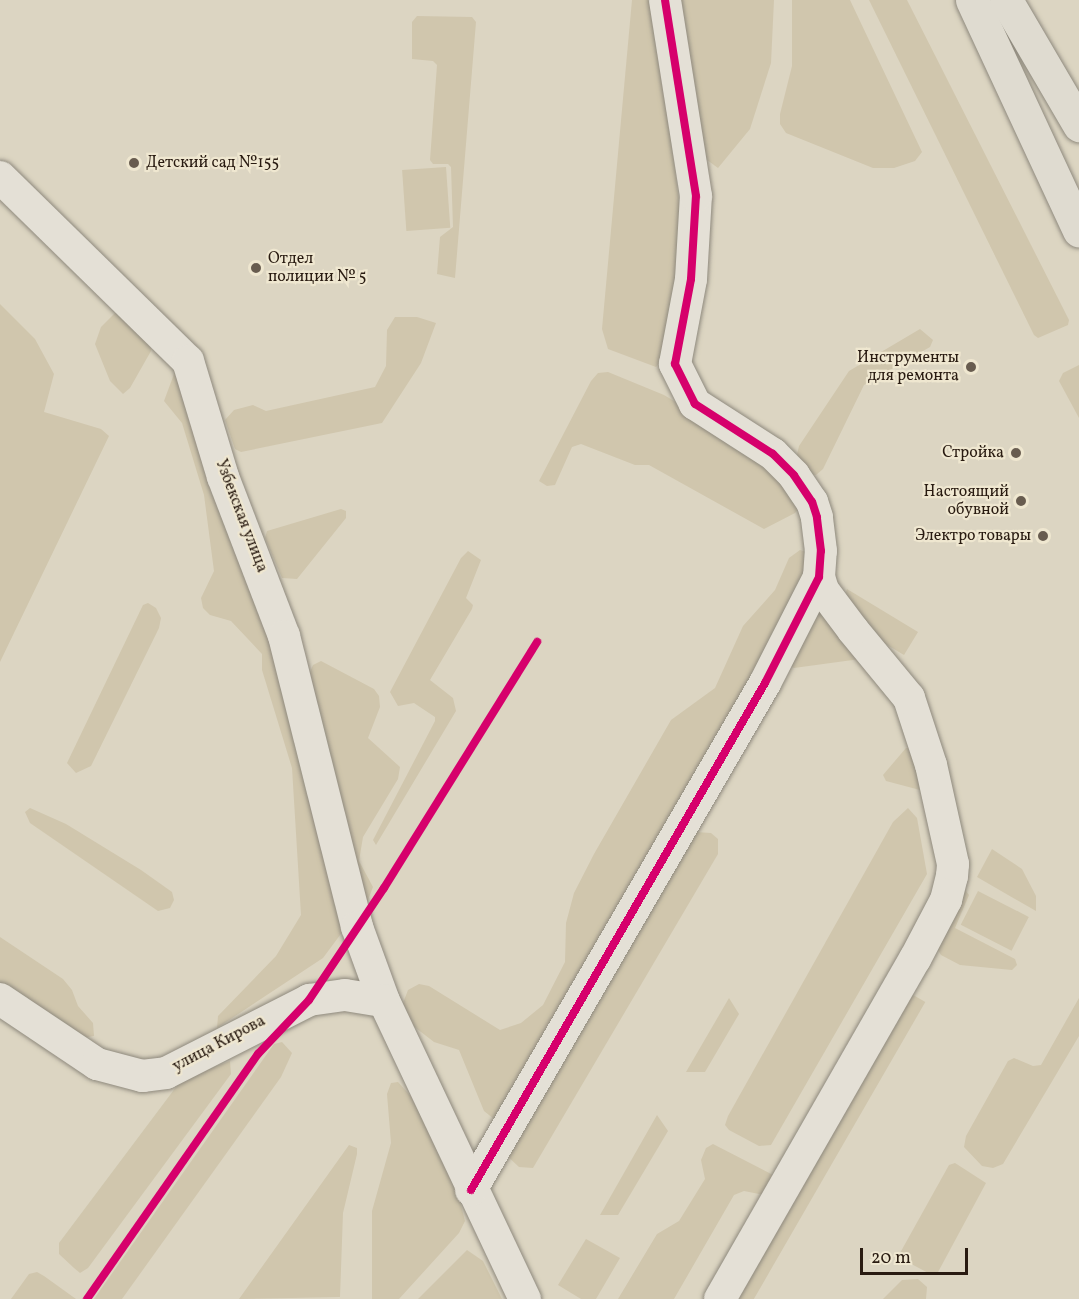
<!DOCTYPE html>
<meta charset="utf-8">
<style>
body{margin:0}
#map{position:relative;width:1079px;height:1299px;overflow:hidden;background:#dcd5c2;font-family:Vollkorn,serif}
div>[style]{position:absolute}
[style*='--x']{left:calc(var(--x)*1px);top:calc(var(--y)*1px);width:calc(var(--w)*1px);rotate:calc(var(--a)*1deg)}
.green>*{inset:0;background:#d0c6ad;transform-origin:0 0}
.roads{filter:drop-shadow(0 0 2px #8e897d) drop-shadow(0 0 2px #8e897d)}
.street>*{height:32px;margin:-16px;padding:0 16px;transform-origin:16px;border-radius:16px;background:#e4e0d6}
.highway>*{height:33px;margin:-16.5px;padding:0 16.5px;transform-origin:16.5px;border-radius:16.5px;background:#dfdbd0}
.cycleway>*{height:8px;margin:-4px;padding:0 4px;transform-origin:4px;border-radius:4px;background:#d6006c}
.dots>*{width:16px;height:16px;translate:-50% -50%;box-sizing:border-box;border:3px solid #efe7d0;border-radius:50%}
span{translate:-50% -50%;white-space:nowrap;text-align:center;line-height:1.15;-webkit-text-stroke:4.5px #efe7d0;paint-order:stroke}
.poi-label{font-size:16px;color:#291b11}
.left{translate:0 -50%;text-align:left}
.right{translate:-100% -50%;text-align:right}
.street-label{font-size:16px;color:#291b11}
.scale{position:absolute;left:860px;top:1248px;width:108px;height:27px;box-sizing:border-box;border:3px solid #291b11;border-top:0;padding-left:8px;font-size:18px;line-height:21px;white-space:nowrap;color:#291b11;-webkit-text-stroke:4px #efe7d0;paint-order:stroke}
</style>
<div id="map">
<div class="green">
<div style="clip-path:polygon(632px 0,654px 0,683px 235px,662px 360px,656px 367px,608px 349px,602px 329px)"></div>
<div style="clip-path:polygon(680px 0,774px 0,771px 63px,750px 129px,718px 168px,703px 157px)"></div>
<div style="clip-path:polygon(792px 0,850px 0,922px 152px,915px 161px,894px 168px,873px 168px,786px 133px,780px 124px,780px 114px,792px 66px)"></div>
<div style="clip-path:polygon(869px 0,907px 0,1069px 320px,1068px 325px,1038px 338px,1034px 335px)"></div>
<div style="clip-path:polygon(417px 16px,472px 17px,476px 22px,455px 278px,437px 274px,440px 237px,453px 227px,451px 167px,448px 164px,433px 164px,430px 160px,437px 65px,433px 61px,412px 59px,412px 22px)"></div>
<div style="left:446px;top:167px;width:61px;height:44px;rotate:86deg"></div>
<div style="clip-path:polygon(0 304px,35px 339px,54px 374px,44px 412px,101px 429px,109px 436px,0 662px)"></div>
<div style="clip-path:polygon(115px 313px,121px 314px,150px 342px,151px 351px,130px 388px,123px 394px,110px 381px,95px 344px,101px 327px)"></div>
<div style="clip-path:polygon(395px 317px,417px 317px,436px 323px,421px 363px,382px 423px,241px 452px,235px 449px,225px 420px,234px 410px,253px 405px,266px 411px,375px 387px,386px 366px,387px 330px)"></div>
<div style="clip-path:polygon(920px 329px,933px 340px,930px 347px,864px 385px,823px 469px,816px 475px,808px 474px,796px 459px,799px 446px,849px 371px)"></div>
<div style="clip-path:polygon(1079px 365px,1079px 418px,1059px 381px,1063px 373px)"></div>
<div style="clip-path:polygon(177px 366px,260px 593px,346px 927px,323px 958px,217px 1028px,218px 1016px,276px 956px,301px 915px,292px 768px,262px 670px,262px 654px,231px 621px,210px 615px,203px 608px,201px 598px,214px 571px,204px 495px,182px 423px,164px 401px)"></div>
<div style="clip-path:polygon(608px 372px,664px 395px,719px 428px,722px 439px,731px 447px,773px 466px,798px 509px,795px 513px,764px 529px,649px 465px,635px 465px,581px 444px,572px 447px,555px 485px,547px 486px,539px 481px,591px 381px,598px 373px)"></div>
<div style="clip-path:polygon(341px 509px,346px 511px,346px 518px,297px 579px,282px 578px,265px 538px,267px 531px)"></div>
<div style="clip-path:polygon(800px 550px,809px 553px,816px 574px,499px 1123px,484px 1111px,459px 1050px,434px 1042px,412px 1025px,403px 1003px,408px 990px,419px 984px,429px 986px,500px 1030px,521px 1023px,543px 1005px,565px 962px,566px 923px,574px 893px,594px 854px,671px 720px,715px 688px,743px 626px,775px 590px,789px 558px)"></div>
<div style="clip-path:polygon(468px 551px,481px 560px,466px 598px,473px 605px,472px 609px,430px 680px,453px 698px,456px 711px,376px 845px,373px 840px,435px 721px,435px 717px,414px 703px,398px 706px,390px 692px,461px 558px)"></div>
<div style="clip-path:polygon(847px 589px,918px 632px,904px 655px,857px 627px,843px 600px)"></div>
<div style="clip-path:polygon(148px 603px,156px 608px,161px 618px,159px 628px,91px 766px,76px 773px,67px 763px,143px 605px)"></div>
<div style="clip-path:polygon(817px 606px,860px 659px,794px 668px,786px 664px)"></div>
<div style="clip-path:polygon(321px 661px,374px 689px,379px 696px,380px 707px,368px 738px,400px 767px,398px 779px,363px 837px,359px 861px,373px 887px,366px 905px,358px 902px,310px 672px,313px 665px)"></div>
<div style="clip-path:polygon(906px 748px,911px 748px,923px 787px,920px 790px,886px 781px,883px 775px)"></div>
<div style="clip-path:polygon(30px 808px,66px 824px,141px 870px,172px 892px,174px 900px,170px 908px,158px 911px,30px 823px,25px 812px)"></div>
<div style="clip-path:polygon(908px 808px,917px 818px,927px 874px,771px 1145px,759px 1146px,729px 1130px,725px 1125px,728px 1116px,893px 822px)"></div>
<div style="clip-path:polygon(696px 832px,711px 833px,718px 839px,718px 854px,533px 1168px,519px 1167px,502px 1151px)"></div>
<div style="clip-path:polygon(992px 849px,1022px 869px,1036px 896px,1036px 911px,977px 877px)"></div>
<div style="clip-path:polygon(963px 887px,969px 895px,955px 928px,1015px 959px,1017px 965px,1012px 970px,960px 965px,941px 955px,934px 944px)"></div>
<div style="left:978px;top:891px;width:57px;height:38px;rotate:27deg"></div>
<div style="clip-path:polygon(0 937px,63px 979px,72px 990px,78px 1006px,93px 1023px,94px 1036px,77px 1039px,0 987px)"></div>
<div style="left:908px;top:992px;width:20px;height:356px;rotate:30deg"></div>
<div style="clip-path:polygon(729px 998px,739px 1014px,705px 1072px,686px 1072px)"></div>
<div style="clip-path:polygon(1079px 998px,1079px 1036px,1003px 1164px,993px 1168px,982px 1166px,964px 1147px,966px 1136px,1008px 1061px,1014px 1058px,1033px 1066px,1041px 1065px)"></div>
<div style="clip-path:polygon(282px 1042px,292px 1053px,281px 1077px,122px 1299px,94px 1299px,274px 1044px)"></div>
<div style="clip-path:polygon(230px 1061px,231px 1074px,88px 1268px,80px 1273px,74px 1268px,59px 1254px,59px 1243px,176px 1087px,187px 1077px)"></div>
<div style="clip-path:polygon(398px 1082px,416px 1102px,458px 1194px,465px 1221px,459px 1233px,399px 1299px,372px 1299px,372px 1211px,391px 1143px,387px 1094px,391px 1083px)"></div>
<div style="clip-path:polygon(657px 1115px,668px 1131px,618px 1215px,600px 1215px)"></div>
<div style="clip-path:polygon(713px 1144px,773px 1175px,764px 1195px,744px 1191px,734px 1195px,674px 1299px,618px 1299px,657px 1234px,679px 1221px,705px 1179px,701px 1160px,706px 1148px)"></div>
<div style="clip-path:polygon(349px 1145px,357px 1148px,357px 1154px,343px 1213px,340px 1297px,239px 1299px)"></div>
<div style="clip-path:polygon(955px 1163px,986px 1183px,937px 1274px,932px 1275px,902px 1259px,900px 1253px,949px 1165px)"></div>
<div style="clip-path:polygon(586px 1239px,620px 1258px,596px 1299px,581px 1299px,558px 1285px)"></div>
<div style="clip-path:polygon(467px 1250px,483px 1261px,502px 1299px,418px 1299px)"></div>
<div style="clip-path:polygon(37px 1272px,44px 1276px,76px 1299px,11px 1299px,29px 1274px)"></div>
<div style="clip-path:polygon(918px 1279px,927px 1287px,926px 1299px,883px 1299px,902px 1280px)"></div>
</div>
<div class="roads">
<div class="street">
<div style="--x:0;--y:177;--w:263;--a:44.4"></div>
<div style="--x:188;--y:361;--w:121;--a:73.2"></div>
<div style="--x:223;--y:477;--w:170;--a:69"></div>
<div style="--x:284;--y:636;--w:300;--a:75.9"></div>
<div style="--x:357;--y:927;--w:79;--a:70"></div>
<div style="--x:384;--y:1001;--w:330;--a:64.7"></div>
<div style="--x:0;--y:999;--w:117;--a:33.8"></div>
<div style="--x:97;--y:1064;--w:47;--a:14.9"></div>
<div style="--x:142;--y:1076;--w:24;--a:-7"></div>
<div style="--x:166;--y:1073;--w:161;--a:-27"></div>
<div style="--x:309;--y:1000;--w:36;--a:-8"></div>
<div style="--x:345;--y:995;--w:39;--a:9"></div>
<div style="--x:471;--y:1190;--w:586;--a:-59.89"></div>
<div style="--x:765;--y:683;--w:119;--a:-63"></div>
<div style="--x:819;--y:577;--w:26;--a:-86"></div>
<div style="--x:821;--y:551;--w:34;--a:-97"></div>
<div style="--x:817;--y:517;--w:16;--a:-108"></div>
<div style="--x:812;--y:502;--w:32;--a:-124"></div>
<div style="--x:794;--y:475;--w:30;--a:-135"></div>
<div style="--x:773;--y:454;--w:93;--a:-147.3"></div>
<div style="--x:695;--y:404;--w:45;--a:-116.6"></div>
<div style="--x:675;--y:364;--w:86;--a:-79.3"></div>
<div style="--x:691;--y:279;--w:83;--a:-86.6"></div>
<div style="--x:696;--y:196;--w:198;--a:-99"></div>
<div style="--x:720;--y:1299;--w:392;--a:-60.2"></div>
<div style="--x:915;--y:959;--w:67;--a:-62.3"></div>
<div style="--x:946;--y:900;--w:25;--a:-76"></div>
<div style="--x:952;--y:876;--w:12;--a:-85"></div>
<div style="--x:953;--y:864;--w:101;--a:-102.5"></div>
<div style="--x:931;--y:765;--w:71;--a:-108.2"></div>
<div style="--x:909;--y:698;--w:88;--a:-129.5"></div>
<div style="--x:853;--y:630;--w:50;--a:-126.9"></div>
<div style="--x:823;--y:590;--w:14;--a:-107"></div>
</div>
<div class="highway">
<div style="--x:972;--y:0;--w:254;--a:65.1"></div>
<div style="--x:1006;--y:0;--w:145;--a:59.7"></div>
</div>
</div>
<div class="cycleway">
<div style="--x:471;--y:1190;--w:586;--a:-59.89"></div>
<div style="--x:765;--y:683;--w:119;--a:-63"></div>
<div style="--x:819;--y:577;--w:26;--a:-86"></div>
<div style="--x:821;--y:551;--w:34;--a:-97"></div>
<div style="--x:817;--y:517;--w:16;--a:-108"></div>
<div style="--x:812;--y:502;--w:32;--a:-124"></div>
<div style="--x:794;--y:475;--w:30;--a:-135"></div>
<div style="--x:773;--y:454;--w:93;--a:-147.3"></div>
<div style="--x:695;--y:404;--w:45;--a:-116.6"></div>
<div style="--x:675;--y:364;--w:86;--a:-79.3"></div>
<div style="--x:691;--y:279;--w:83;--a:-86.6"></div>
<div style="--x:696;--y:196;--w:198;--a:-99"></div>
<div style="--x:87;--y:1299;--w:299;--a:-55.1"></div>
<div style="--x:258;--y:1054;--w:74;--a:-46.6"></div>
<div style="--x:309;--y:1000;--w:135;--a:-56.2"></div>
<div style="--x:384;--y:888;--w:290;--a:-58.1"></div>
</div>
<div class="dots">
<div style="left:134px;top:163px;background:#685c4f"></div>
<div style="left:256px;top:268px;background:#685c4f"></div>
<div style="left:971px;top:367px;background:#685c4f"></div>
<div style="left:1016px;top:453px;background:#685c4f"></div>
<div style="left:1021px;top:501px;background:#685c4f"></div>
<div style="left:1043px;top:536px;background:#685c4f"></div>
</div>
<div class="poi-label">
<span class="left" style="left:146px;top:163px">Детский сад №155</span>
<span class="left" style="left:268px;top:268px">Отдел<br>полиции № 5</span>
<span class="right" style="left:959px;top:367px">Инструменты<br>для ремонта</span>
<span class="right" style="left:1004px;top:453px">Стройка</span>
<span class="right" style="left:1009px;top:501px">Настоящий<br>обувной</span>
<span class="right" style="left:1031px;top:536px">Электро товары</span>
</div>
<div class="street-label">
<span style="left:241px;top:516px;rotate:69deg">Узбекская улица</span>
<span style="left:219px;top:1044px;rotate:-28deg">улица Кирова</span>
</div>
<div class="scale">20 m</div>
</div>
